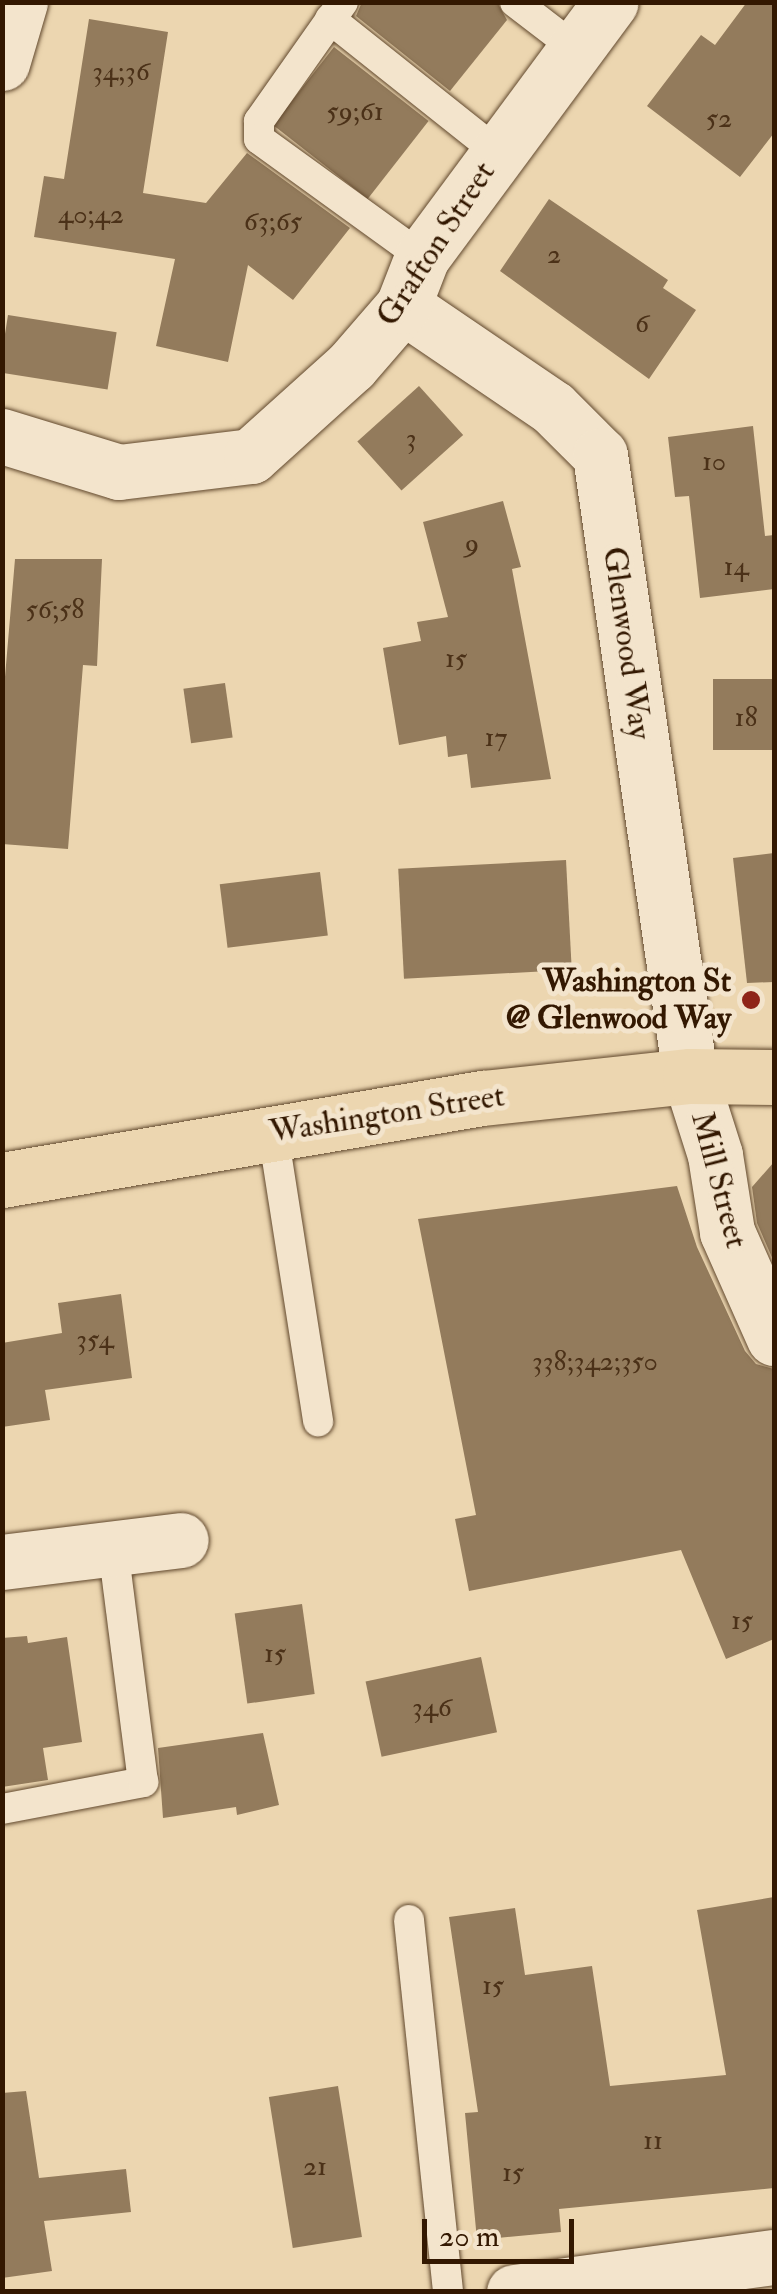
<!DOCTYPE html>
<style>
body{margin:0}
#map{position:relative;width:777px;height:2294px;overflow:hidden;background:#ecd6b0;font-family:"IM FELL Double Pica",serif}
div>[style]{position:absolute}
[style*='--x']{left:calc(var(--x)*1px);top:calc(var(--y)*1px);width:calc(var(--w)*1px);rotate:calc(var(--a)*1deg)}
.building>*{inset:0;background:#937b5c;transform-origin:0 0}
.roads{filter:drop-shadow(0 0 2px #61482d) drop-shadow(0 0 2px #61482d)}
.service>*{height:30px;margin:-15px;padding:0 15px;transform-origin:15px;border-radius:15px;background:#f3e4cc}
.minor>*{height:55px;margin:-27.5px;padding:0 27.5px;transform-origin:27.5px;border-radius:27.5px;background:#f3e4cc}
.primary>*{height:55px;margin:-27.5px;padding:0 27.5px;transform-origin:27.5px;border-radius:27.5px;background:#ecd6b0}
.dots>*{width:28px;height:28px;translate:-50% -50%;box-sizing:border-box;border:5px solid #f3e4cc;border-radius:50%}
span{translate:-50% -50%;white-space:nowrap;text-align:center;line-height:1.15;-webkit-text-stroke:10px #f3e4cc;paint-order:stroke}
.number-label{font-size:28px;color:#4b3118}
.number-label span{-webkit-text-stroke-width:0}
.street-label{font-size:32px;color:#331801}
.poi-label{font-size:32px;color:#331801;font-weight:700}
.right{translate:-100% -50%;text-align:right}
.frame{position:absolute;inset:0;border:5px solid #331801;pointer-events:none}
.scale{position:absolute;left:422px;top:2219px;width:152px;height:45px;box-sizing:border-box;border:5px solid #331801;border-top:0;padding-left:12px;font-size:30px;line-height:35px;white-space:nowrap;color:#331801;-webkit-text-stroke:8px #f3e4cc;paint-order:stroke}
</style>
<div id="map">
<div class="building">
<div style="clip-path:polygon(362px 2px,497px 2px,507px 20px,450px 91px,356px 16px)"></div>
<div style="clip-path:polygon(747px 2px,774px 2px,774px 133px,740px 177px,647px 106px,701px 35px,715px 45px)"></div>
<div style="clip-path:polygon(89px 19px,168px 32px,143px 193px,206px 203px,247px 153px,350px 228px,293px 300px,248px 265px,228px 362px,156px 346px,175px 259px,34px 237px,44px 176px,64px 179px)"></div>
<div style="left:334px;top:47px;width:120px;height:99px;rotate:38deg"></div>
<div style="clip-path:polygon(549px 199px,668px 280px,663px 288px,696px 310px,649px 379px,500px 271px)"></div>
<div style="left:8px;top:315px;width:110px;height:58px;rotate:9deg"></div>
<div style="left:419px;top:386px;width:66px;height:83px;rotate:48deg"></div>
<div style="clip-path:polygon(753px 426px,765px 536px,774px 535px,774px 589px,700px 598px,689px 496px,675px 497px,668px 437px)"></div>
<div style="clip-path:polygon(503px 501px,521px 567px,512px 569px,551px 779px,471px 788px,467px 754px,448px 757px,446px 736px,399px 745px,383px 648px,421px 641px,417px 622px,448px 617px,423px 522px)"></div>
<div style="clip-path:polygon(15px 559px,102px 559px,97px 666px,83px 665px,68px 849px,2px 844px,2px 712px)"></div>
<div style="left:774px;top:679px;width:71px;height:61px;rotate:90deg"></div>
<div style="left:225px;top:683px;width:55px;height:42px;rotate:82deg"></div>
<div style="clip-path:polygon(774px 853px,774px 982px,747px 983px,733px 858px)"></div>
<div style="left:566px;top:860px;width:110px;height:168px;rotate:87deg"></div>
<div style="left:320px;top:872px;width:64px;height:101px;rotate:83deg"></div>
<div style="clip-path:polygon(774px 1162px,774px 1262px,757px 1223px,752px 1187px)"></div>
<div style="clip-path:polygon(677px 1186px,697px 1247px,745px 1351px,756px 1364px,774px 1369px,774px 1639px,726px 1659px,681px 1550px,469px 1591px,455px 1519px,476px 1515px,418px 1219px)"></div>
<div style="clip-path:polygon(121px 1294px,132px 1378px,45px 1390px,50px 1420px,2px 1427px,2px 1343px,62px 1333px,58px 1303px)"></div>
<div style="left:302px;top:1604px;width:91px;height:68px;rotate:82deg"></div>
<div style="clip-path:polygon(27px 1636px,28px 1643px,67px 1637px,82px 1742px,43px 1748px,48px 1780px,2px 1787px,2px 1638px)"></div>
<div style="left:481px;top:1657px;width:77px;height:118px;rotate:78deg"></div>
<div style="clip-path:polygon(263px 1733px,279px 1805px,237px 1815px,236px 1807px,163px 1818px,158px 1748px)"></div>
<div style="clip-path:polygon(774px 1897px,774px 2188px,559px 2209px,561px 2232px,477px 2240px,465px 2113px,478px 2112px,449px 1917px,515px 1908px,525px 1975px,592px 1966px,610px 2086px,726px 2075px,697px 1910px)"></div>
<div style="left:338px;top:2086px;width:153px;height:70px;rotate:81deg"></div>
<div style="clip-path:polygon(26px 2091px,39px 2178px,126px 2169px,131px 2212px,44px 2221px,52px 2271px,2px 2278px,2px 2093px)"></div>
</div>
<div class="roads">
<div class="service">
<div style="--x:343;--y:2;--w:146;--a:125.2"></div>
<div style="--x:259;--y:121;--w:18;--a:90"></div>
<div style="--x:259;--y:139;--w:201;--a:35.9"></div>
<div style="--x:515;--y:2;--w:77;--a:37.6"></div>
<div style="--x:330;--y:19;--w:212;--a:38.5"></div>
<div style="--x:273;--y:1133;--w:292;--a:81.1"></div>
<div style="--x:2;--y:1809;--w:144;--a:-10.8"></div>
<div style="--x:143;--y:1782;--w:235;--a:-97.3"></div>
<div style="--x:409;--y:1920;--w:374;--a:84"></div>
</div>
<div class="minor">
<div style="--x:2;--y:63;--w:64;--a:-73.6"></div>
<div style="--x:403;--y:306;--w:181;--a:34.2"></div>
<div style="--x:553;--y:408;--w:66;--a:45"></div>
<div style="--x:600;--y:455;--w:627;--a:81.75"></div>
<div style="--x:690;--y:1076;--w:83;--a:72.4"></div>
<div style="--x:715;--y:1155;--w:78;--a:81.1"></div>
<div style="--x:727;--y:1232;--w:116;--a:66.1"></div>
<div style="--x:2;--y:436;--w:122;--a:17.1"></div>
<div style="--x:119;--y:472;--w:133;--a:-6.9"></div>
<div style="--x:251;--y:456;--w:135;--a:-42"></div>
<div style="--x:351;--y:366;--w:79;--a:-49.1"></div>
<div style="--x:403;--y:306;--w:53;--a:-68.8"></div>
<div style="--x:422;--y:257;--w:317;--a:-53.5"></div>
<div style="--x:2;--y:1562;--w:180;--a:-7"></div>
<div style="--x:514;--y:2292;--w:262;--a:-7.7"></div>
</div>
<div class="primary">
<div style="--x:2;--y:1180;--w:488;--a:-9.7"></div>
<div style="--x:483;--y:1098;--w:208;--a:-6.1"></div>
<div style="--x:690;--y:1076;--w:84;--a:0.7"></div>
</div>
</div>
<div class="dots">
<div style="left:751px;top:1000px;background:#8f2418"></div>
</div>
<div class="number-label">
<span style="left:121px;top:72px">34;36</span>
<span style="left:355px;top:112px">59;61</span>
<span style="left:719px;top:119px">52</span>
<span style="left:91px;top:215px">40;42</span>
<span style="left:273px;top:222px">63;65</span>
<span style="left:554px;top:255px">2</span>
<span style="left:642px;top:324px">6</span>
<span style="left:411px;top:439px">3</span>
<span style="left:714px;top:462px">10</span>
<span style="left:472px;top:544px">9</span>
<span style="left:736px;top:567px">14</span>
<span style="left:55px;top:610px">56;58</span>
<span style="left:456px;top:659px">15</span>
<span style="left:746px;top:718px">18</span>
<span style="left:496px;top:738px">17</span>
<span style="left:95px;top:1340px">354</span>
<span style="left:595px;top:1362px">338;342;350</span>
<span style="left:742px;top:1621px">15</span>
<span style="left:275px;top:1654px">15</span>
<span style="left:432px;top:1708px">346</span>
<span style="left:493px;top:1986px">15</span>
<span style="left:653px;top:2141px">11</span>
<span style="left:315px;top:2167px">21</span>
<span style="left:513px;top:2173px">15</span>
</div>
<div class="street-label">
<span style="left:436px;top:244px;rotate:-57deg">Grafton Street</span>
<span style="left:627px;top:643px;rotate:82deg">Glenwood Way</span>
<span style="left:387px;top:1114px;rotate:-9deg">Washington Street</span>
<span style="left:719px;top:1180px;rotate:75deg">Mill Street</span>
</div>
<div class="poi-label">
<span class="right" style="left:731px;top:1000px">Washington St<br>@ Glenwood Way</span>
</div>
<div class="frame"></div>
<div class="scale">20 m</div>
</div>
